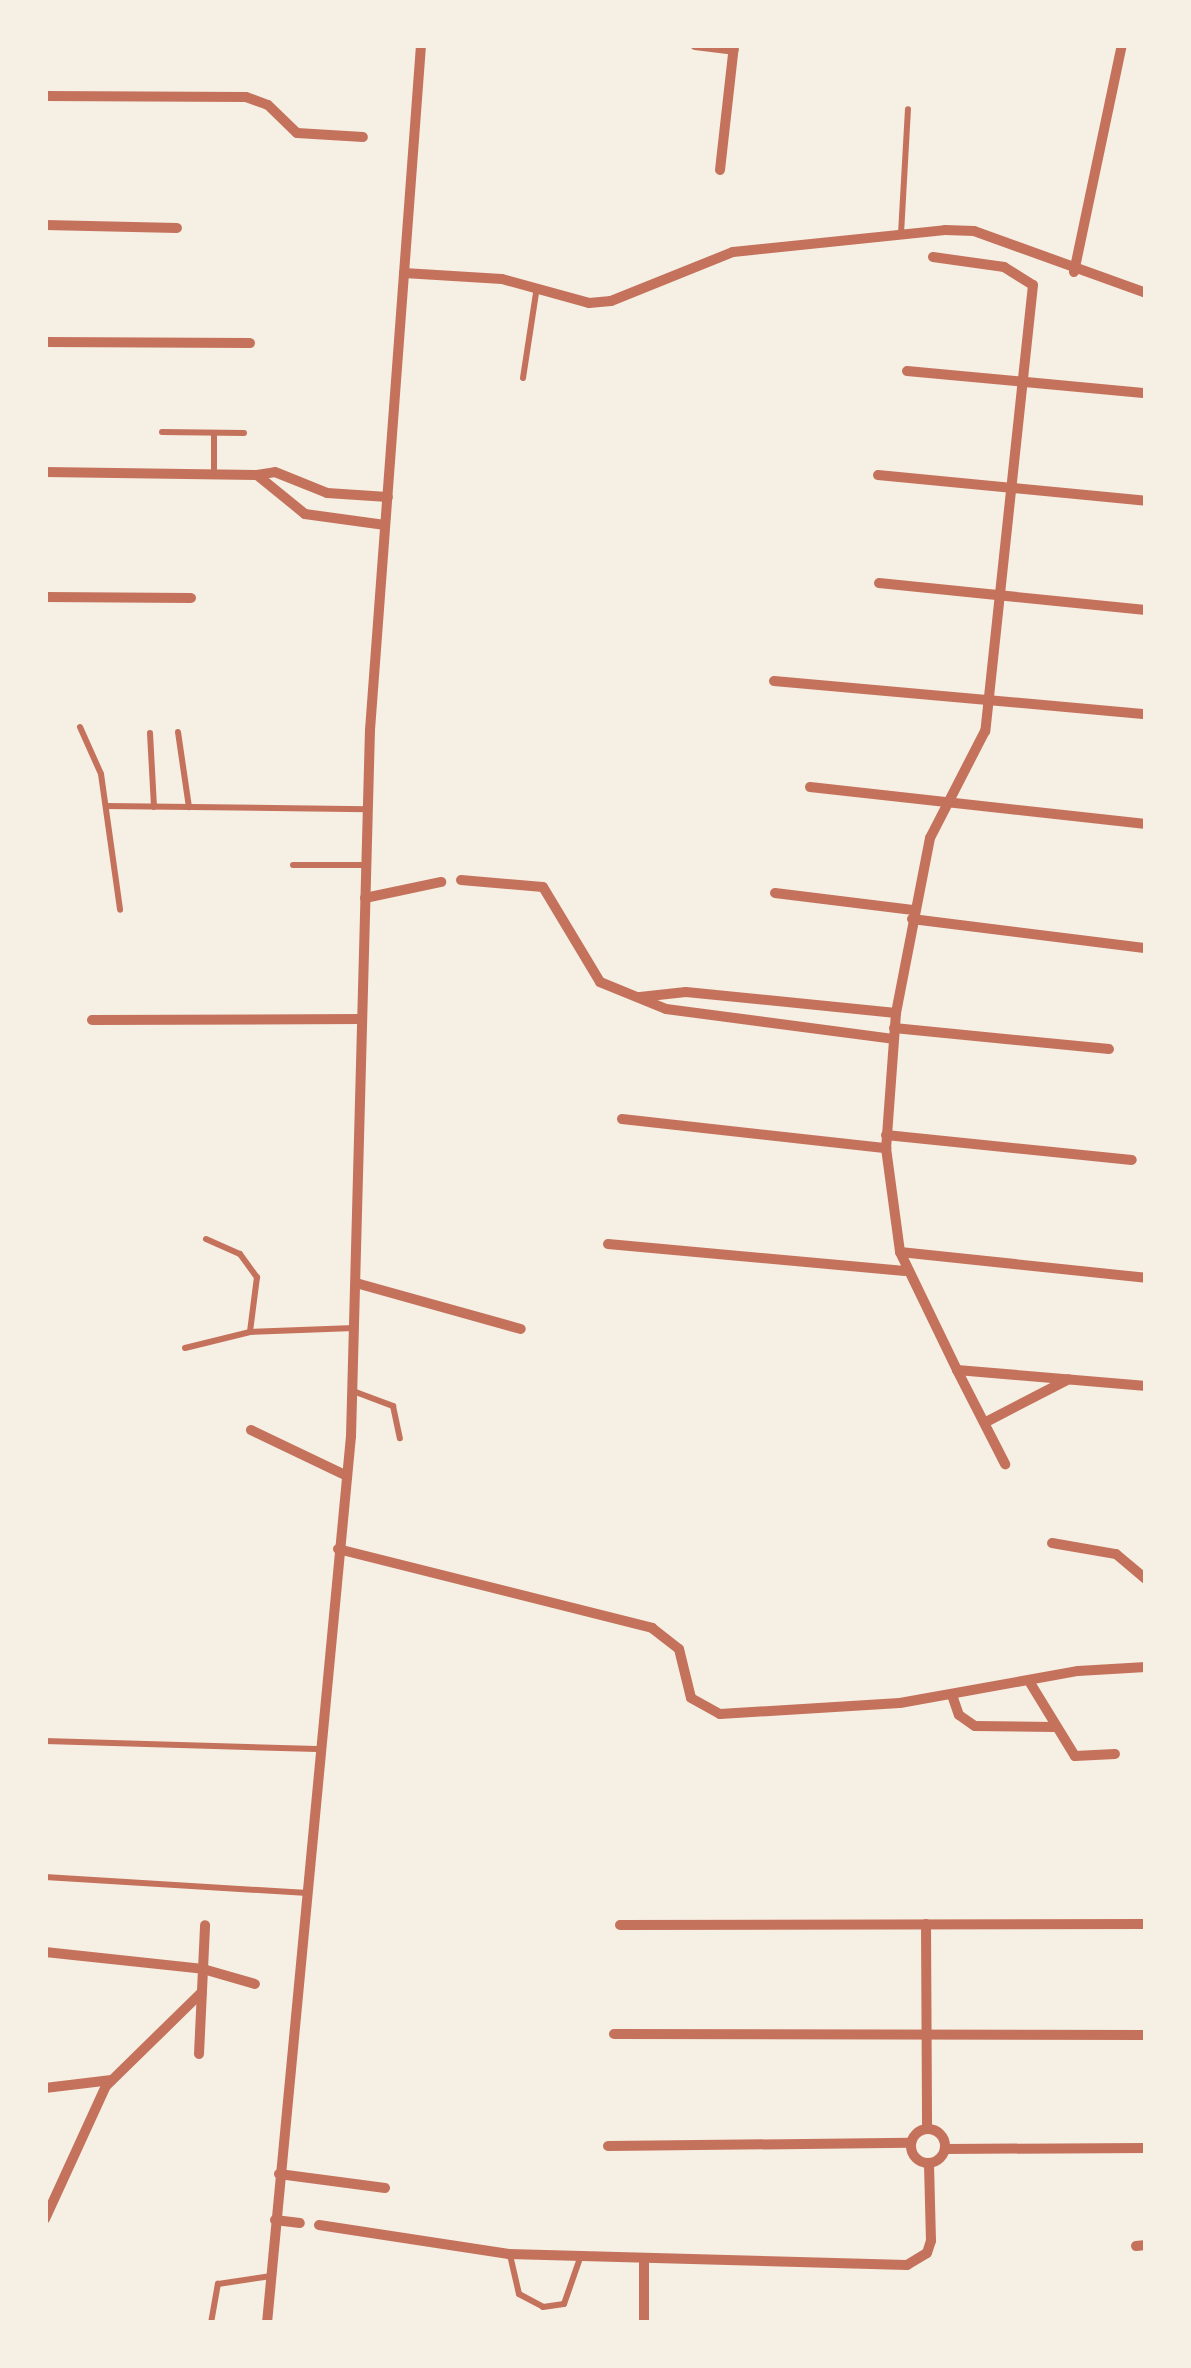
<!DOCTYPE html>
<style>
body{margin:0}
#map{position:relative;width:1191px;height:2368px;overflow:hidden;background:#f6efe4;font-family:"Archivo Narrow",sans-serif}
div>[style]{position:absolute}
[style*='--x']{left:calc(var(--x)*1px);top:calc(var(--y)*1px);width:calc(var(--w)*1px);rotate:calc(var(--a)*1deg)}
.service>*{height:6px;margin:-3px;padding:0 3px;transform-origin:3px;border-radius:3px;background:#c5725c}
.minor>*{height:10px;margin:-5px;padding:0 5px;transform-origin:5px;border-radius:5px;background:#c5725c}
.minor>.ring{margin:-5px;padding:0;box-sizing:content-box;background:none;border:10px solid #c5725c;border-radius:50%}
span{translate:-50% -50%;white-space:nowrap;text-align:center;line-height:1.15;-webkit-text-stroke:10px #f6efe4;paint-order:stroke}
.frame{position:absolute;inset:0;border:48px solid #f6efe4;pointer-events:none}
</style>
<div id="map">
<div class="service">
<div style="--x:901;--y:234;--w:125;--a:-86.8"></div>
<div style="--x:523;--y:378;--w:92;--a:-81.3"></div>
<div style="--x:162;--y:432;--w:82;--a:0.7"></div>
<div style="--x:214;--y:433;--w:41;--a:90"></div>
<div style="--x:80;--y:727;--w:51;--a:65.9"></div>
<div style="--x:101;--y:774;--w:137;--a:82"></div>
<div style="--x:178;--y:732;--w:76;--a:81.7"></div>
<div style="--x:150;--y:733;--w:74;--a:86.9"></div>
<div style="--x:106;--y:806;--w:262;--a:0.7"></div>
<div style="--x:293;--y:865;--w:73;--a:0"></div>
<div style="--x:206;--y:1239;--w:37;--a:24"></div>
<div style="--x:240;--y:1254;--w:29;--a:54"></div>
<div style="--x:257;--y:1277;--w:55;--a:97.3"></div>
<div style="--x:185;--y:1348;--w:67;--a:-13.8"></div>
<div style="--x:250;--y:1332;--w:104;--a:-2.2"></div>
<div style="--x:353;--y:1391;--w:43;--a:20.6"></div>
<div style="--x:393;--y:1406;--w:33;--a:78"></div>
<div style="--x:45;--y:1741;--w:272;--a:1.7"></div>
<div style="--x:45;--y:1877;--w:259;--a:3.5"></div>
<div style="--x:510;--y:2255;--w:40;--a:77"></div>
<div style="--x:519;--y:2294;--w:27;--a:28"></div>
<div style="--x:543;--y:2307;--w:21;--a:-8"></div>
<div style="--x:564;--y:2304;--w:49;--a:-70.8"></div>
<div style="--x:211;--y:2323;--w:40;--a:-80"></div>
<div style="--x:218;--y:2284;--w:54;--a:-8.6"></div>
</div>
<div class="minor">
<div style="--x:695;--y:45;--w:39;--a:7"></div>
<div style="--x:45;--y:96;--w:201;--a:0.3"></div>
<div style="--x:246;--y:97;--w:23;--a:20"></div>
<div style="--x:268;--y:105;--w:40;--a:44"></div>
<div style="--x:297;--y:133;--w:66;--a:3.5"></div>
<div style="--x:720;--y:170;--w:126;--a:-83.6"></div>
<div style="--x:45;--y:225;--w:132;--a:1.3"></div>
<div style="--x:933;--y:257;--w:72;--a:8"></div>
<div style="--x:1004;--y:267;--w:34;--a:32"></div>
<div style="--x:1033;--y:285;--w:449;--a:96.1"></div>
<div style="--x:985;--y:731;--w:120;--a:117.2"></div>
<div style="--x:930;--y:838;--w:178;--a:101"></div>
<div style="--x:896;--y:1013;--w:135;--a:94.2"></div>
<div style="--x:886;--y:1148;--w:105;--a:82.3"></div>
<div style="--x:900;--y:1252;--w:131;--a:64.2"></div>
<div style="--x:957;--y:1370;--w:190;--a:4.8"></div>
<div style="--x:1074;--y:272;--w:232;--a:-78.1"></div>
<div style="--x:404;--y:273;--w:98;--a:3.5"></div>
<div style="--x:502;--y:279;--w:90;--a:15.4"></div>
<div style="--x:589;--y:303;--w:22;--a:-5"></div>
<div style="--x:611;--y:301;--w:131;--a:-21.9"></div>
<div style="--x:733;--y:252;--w:213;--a:-5.9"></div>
<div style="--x:945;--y:230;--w:29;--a:2"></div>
<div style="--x:974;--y:231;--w:183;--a:19.8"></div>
<div style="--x:45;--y:342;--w:205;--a:0.3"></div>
<div style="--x:907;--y:371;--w:240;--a:5.3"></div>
<div style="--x:45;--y:472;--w:212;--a:0.8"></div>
<div style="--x:878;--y:475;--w:269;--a:5.5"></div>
<div style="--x:385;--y:525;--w:81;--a:-172.2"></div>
<div style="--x:305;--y:514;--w:62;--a:-140.9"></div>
<div style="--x:257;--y:475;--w:18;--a:-9"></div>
<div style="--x:275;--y:472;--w:56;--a:22"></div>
<div style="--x:327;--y:493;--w:61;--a:3.8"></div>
<div style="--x:879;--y:583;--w:268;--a:5.8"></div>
<div style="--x:45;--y:597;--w:146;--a:0.4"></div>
<div style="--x:774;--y:681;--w:373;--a:5.1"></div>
<div style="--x:810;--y:787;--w:338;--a:6.3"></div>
<div style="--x:461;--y:880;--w:82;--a:4.9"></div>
<div style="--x:543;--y:887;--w:111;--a:59"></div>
<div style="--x:600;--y:982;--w:71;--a:22.2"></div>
<div style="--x:666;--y:1009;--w:229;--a:7.5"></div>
<div style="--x:775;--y:893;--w:139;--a:7"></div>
<div style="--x:365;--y:898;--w:78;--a:-11.9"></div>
<div style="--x:912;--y:919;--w:234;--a:7.1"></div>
<div style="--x:640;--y:997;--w:46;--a:-6.2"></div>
<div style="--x:686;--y:992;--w:211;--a:5.7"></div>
<div style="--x:92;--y:1020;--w:270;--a:-0.2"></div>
<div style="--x:894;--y:1028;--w:216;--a:5.6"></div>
<div style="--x:622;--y:1119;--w:266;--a:6.3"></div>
<div style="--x:886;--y:1135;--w:247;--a:5.8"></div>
<div style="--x:608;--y:1244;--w:298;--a:5.2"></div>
<div style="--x:900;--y:1252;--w:247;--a:6"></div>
<div style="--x:356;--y:1283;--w:171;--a:15.6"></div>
<div style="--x:957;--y:1370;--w:106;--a:62.9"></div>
<div style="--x:986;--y:1422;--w:93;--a:-27.4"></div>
<div style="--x:251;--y:1430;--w:106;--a:25.6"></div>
<div style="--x:1052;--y:1543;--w:65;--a:9.8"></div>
<div style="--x:1116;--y:1554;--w:39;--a:40"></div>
<div style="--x:338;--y:1549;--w:324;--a:14.1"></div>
<div style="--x:652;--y:1628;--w:34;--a:38"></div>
<div style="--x:679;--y:1649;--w:50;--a:76.2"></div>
<div style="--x:691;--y:1698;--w:33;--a:29"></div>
<div style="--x:720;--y:1714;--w:180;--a:-3.5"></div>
<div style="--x:900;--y:1703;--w:181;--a:-10.2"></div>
<div style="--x:1078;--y:1671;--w:68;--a:-3.4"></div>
<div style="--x:1029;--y:1681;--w:88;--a:58.5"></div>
<div style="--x:1075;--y:1756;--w:40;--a:-2.9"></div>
<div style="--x:952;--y:1695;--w:21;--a:71"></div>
<div style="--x:959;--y:1715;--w:19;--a:35"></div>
<div style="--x:975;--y:1726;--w:79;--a:0.7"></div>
<div style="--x:926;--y:1924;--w:205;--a:89.7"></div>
<div style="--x:620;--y:1925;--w:526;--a:-0.11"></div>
<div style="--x:45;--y:1952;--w:159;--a:6.1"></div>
<div style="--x:203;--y:1969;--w:54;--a:16.1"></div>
<div style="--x:614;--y:2034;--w:532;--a:0.11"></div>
<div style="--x:199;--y:2054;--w:129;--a:-87.3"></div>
<div style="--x:45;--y:2088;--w:67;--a:-6.8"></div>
<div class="ring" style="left:911px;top:2129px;width:24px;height:24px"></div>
<div style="--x:608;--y:2146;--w:302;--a:-0.6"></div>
<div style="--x:945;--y:2149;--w:201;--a:-0.3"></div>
<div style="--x:279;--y:2174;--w:107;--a:7.5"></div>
<div style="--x:45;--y:2219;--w:146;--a:-65.4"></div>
<div style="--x:106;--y:2086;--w:134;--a:-44.4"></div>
<div style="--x:275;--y:2220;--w:25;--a:7"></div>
<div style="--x:319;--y:2225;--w:192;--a:8.7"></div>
<div style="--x:509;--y:2254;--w:398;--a:1.6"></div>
<div style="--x:907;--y:2265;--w:23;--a:-31"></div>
<div style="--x:927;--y:2253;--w:13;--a:-72"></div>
<div style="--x:931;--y:2241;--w:77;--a:-91.5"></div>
<div style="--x:1136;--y:2246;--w:10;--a:-6"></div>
<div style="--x:267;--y:2323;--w:891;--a:-84.59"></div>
<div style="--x:351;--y:1436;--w:706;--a:-88.46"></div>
<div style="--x:370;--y:730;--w:687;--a:-85.74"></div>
<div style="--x:644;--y:2323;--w:61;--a:-90"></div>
</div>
<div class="frame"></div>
</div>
